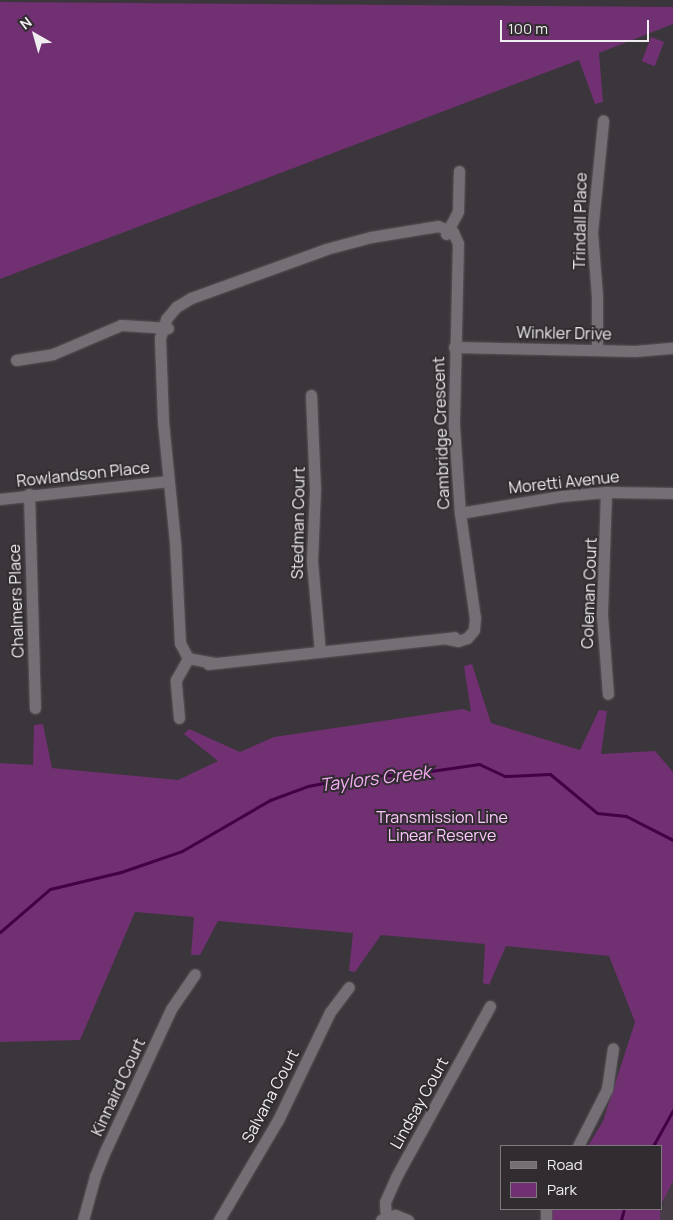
<!DOCTYPE html>
<style>
body{margin:0}
#map{position:relative;width:673px;height:1220px;overflow:hidden;background:#3b363b;font-family:Manrope,sans-serif}
div>[style]{position:absolute}
[style*='--x']{left:calc(var(--x)*1px);top:calc(var(--y)*1px);width:calc(var(--w)*1px);rotate:calc(var(--a)*1deg)}
.built>*{inset:0;background:#473d47}
.green>*{inset:0;background:#703072;transform-origin:0 0}
.stream>*{height:3px;margin:-1.5px;padding:0 1.5px;transform-origin:1.5px;border-radius:1.5px;background:#420045}
.roads{filter:drop-shadow(0 0 1px #585458) drop-shadow(0 0 1px #585458)}
.minor>*{height:11px;margin:-5.5px;padding:0 5.5px;transform-origin:5.5px;border-radius:5.5px;background:#746f74}
span{translate:-50% -50%;white-space:nowrap;text-align:center;line-height:1.15;-webkit-text-stroke:4px #312c30;paint-order:stroke}
.street-label{font-size:16px;color:#f0edf0}
.park-label{font-size:16px;color:#ffc8ff}
.water-label{font-size:18px;color:#f4acf5;font-style:italic}
.legend{position:absolute;left:500px;top:1145px;width:162px;height:65px;box-sizing:border-box;background:#312c30;border:1px solid #7d797d;margin:0;padding:6px 9px;list-style:none;font-size:15px;color:#f0edf0}
.legend li{display:flex;align-items:center;gap:10px;height:25px}
.legend b{width:25px;border:1px solid #7d797d}
.north{position:absolute;left:10px;top:10px;width:50px;height:50px;-webkit-text-stroke:4px #312c30;paint-order:stroke;rotate:322deg;font-size:14px;font-weight:700;line-height:20px;text-align:center;color:#f0edf0}
.north::after{content:'';display:block;margin:auto;width:18px;height:22px;background:#f0edf0;clip-path:polygon(50% 0,100% 100%,50% 72%,0 100%)}
.scale{position:absolute;left:500px;top:20px;width:149px;height:22px;box-sizing:border-box;border:2px solid #f0edf0;border-top:0;padding-left:6px;font-size:15px;line-height:18px;white-space:nowrap;color:#f0edf0;-webkit-text-stroke:4px #312c30;paint-order:stroke}
</style>
<div id="map">
<div class="built">
<div style="clip-path:polygon(673px 1181px,673px 1220px,652px 1220px,662px 1209px,667px 1188px)"></div>
</div>
<div class="green">
<div style="clip-path:polygon(0 2px,673px 7px,673px 24px,599px 53px,603px 102px,595px 104px,579px 60px,0 279px)"></div>
<div style="left:651px;top:37px;width:14px;height:26px;rotate:21deg"></div>
<div style="clip-path:polygon(472px 664px,491px 723px,580px 750px,599px 710px,607px 711px,601px 754px,655px 751px,673px 772px,673px 1181px,662px 1203px,662px 1146px,588px 1146px,603px 1121px,635px 1022px,609px 956px,506px 946px,489px 985px,483px 983px,485px 944px,381px 935px,355px 972px,349px 971px,353px 933px,218px 921px,200px 955px,191px 955px,194px 917px,135px 912px,80px 1040px,0 1042px,0 763px,33px 765px,34px 725px,43px 724px,52px 768px,178px 780px,218px 761px,184px 734px,189px 729px,240px 752px,274px 737px,463px 709px,471px 712px,464px 666px)"></div>
<div style="left:552px;top:1209px;width:108px;height:11px"></div>
</div>
<div class="stream">
<div style="--x:0;--y:932;--w:66;--a:-40.7"></div>
<div style="--x:50;--y:889;--w:73;--a:-13.5"></div>
<div style="--x:121;--y:872;--w:65;--a:-19"></div>
<div style="--x:182;--y:851;--w:102;--a:-30.1"></div>
<div style="--x:270;--y:800;--w:40;--a:-20.2"></div>
<div style="--x:308;--y:786;--w:47;--a:-11.1"></div>
<div style="--x:354;--y:777;--w:56;--a:-3.1"></div>
<div style="--x:410;--y:774;--w:70;--a:-8.2"></div>
<div style="--x:479;--y:764;--w:29;--a:25"></div>
<div style="--x:505;--y:776;--w:45;--a:-2.5"></div>
<div style="--x:550;--y:774;--w:61;--a:39.7"></div>
<div style="--x:597;--y:813;--w:29;--a:6"></div>
<div style="--x:626;--y:816;--w:53;--a:27.1"></div>
<div style="--x:653;--y:1146;--w:41;--a:-60.9"></div>
<div style="--x:621;--y:1220;--w:11;--a:-75"></div>
</div>
<div class="roads">
<div class="minor">
<div style="--x:446;--y:234;--w:26;--a:-62"></div>
<div style="--x:458;--y:211;--w:40;--a:-88.6"></div>
<div style="--x:454;--y:347;--w:181;--a:1.3"></div>
<div style="--x:635;--y:351;--w:38;--a:-5"></div>
<div style="--x:597;--y:350;--w:54;--a:-90"></div>
<div style="--x:597;--y:296;--w:64;--a:-94.5"></div>
<div style="--x:592;--y:232;--w:112;--a:-84.3"></div>
<div style="--x:16;--y:360;--w:37;--a:-9"></div>
<div style="--x:53;--y:354;--w:74;--a:-23.1"></div>
<div style="--x:121;--y:325;--w:47;--a:3.7"></div>
<div style="--x:311;--y:395;--w:94;--a:87.6"></div>
<div style="--x:315;--y:489;--w:72;--a:92.4"></div>
<div style="--x:312;--y:561;--w:91;--a:85"></div>
<div style="--x:606;--y:492;--w:123;--a:91.9"></div>
<div style="--x:602;--y:615;--w:79;--a:85.7"></div>
<div style="--x:29;--y:494;--w:214;--a:88.4"></div>
<div style="--x:0;--y:499;--w:169;--a:-6.1"></div>
<div style="--x:460;--y:513;--w:103;--a:-9.5"></div>
<div style="--x:562;--y:496;--w:44;--a:-5.2"></div>
<div style="--x:606;--y:492;--w:67;--a:0.9"></div>
<div style="--x:214;--y:663;--w:26;--a:-169"></div>
<div style="--x:188;--y:658;--w:17;--a:-118"></div>
<div style="--x:180;--y:643;--w:101;--a:-92.8"></div>
<div style="--x:175;--y:542;--w:122;--a:-95.7"></div>
<div style="--x:163;--y:421;--w:83;--a:-92.1"></div>
<div style="--x:160;--y:338;--w:20;--a:-72"></div>
<div style="--x:166;--y:319;--w:16;--a:-50"></div>
<div style="--x:176;--y:307;--w:17;--a:-31"></div>
<div style="--x:191;--y:298;--w:144;--a:-19.9"></div>
<div style="--x:326;--y:249;--w:47;--a:-14.9"></div>
<div style="--x:371;--y:237;--w:68;--a:-9.3"></div>
<div style="--x:438;--y:226;--w:16;--a:22"></div>
<div style="--x:453;--y:232;--w:12;--a:66"></div>
<div style="--x:458;--y:243;--w:183;--a:91.3"></div>
<div style="--x:454;--y:426;--w:87;--a:86.1"></div>
<div style="--x:460;--y:513;--w:106;--a:81.9"></div>
<div style="--x:475;--y:618;--w:12;--a:95"></div>
<div style="--x:474;--y:630;--w:11;--a:131"></div>
<div style="--x:467;--y:638;--w:9;--a:162"></div>
<div style="--x:458;--y:641;--w:10;--a:-169"></div>
<div style="--x:208;--y:664;--w:248;--a:-6.2"></div>
<div style="--x:179;--y:718;--w:38;--a:-95"></div>
<div style="--x:176;--y:680;--w:25;--a:-61"></div>
<div style="--x:578;--y:1146;--w:64;--a:-63"></div>
<div style="--x:607;--y:1089;--w:41;--a:-81.7"></div>
<div style="--x:386;--y:1217;--w:15;--a:-94"></div>
<div style="--x:385;--y:1202;--w:27;--a:-66"></div>
<div style="--x:396;--y:1177;--w:195;--a:-61.2"></div>
<div style="--x:83;--y:1220;--w:46;--a:-74.7"></div>
<div style="--x:95;--y:1176;--w:31;--a:-68"></div>
<div style="--x:107;--y:1147;--w:152;--a:-65.1"></div>
<div style="--x:171;--y:1009;--w:42;--a:-55.6"></div>
<div style="--x:219;--y:1220;--w:116;--a:-59.5"></div>
<div style="--x:278;--y:1120;--w:120;--a:-64.3"></div>
<div style="--x:330;--y:1012;--w:31;--a:-53"></div>
<div style="--x:381;--y:1220;--w:15;--a:-20"></div>
<div style="--x:395;--y:1215;--w:14;--a:21"></div>
<div style="--x:546;--y:1220;--w:11;--a:-90"></div>
</div>
</div>
<div class="street-label">
<span style="left:580px;top:221px;rotate:-89deg">Trindall Place</span>
<span style="left:564px;top:333px;rotate:1deg">Winkler Drive</span>
<span style="left:441px;top:433px;rotate:-92deg">Cambridge Crescent</span>
<span style="left:83px;top:474px;rotate:-6deg">Rowlandson Place</span>
<span style="left:564px;top:482px;rotate:-6deg">Moretti Avenue</span>
<span style="left:298px;top:523px;rotate:-89deg">Stedman Court</span>
<span style="left:589px;top:593px;rotate:-88deg">Coleman Court</span>
<span style="left:16px;top:601px;rotate:-92deg">Chalmers Place</span>
<span style="left:118px;top:1087px;rotate:-65deg">Kinnaird Court</span>
<span style="left:270px;top:1096px;rotate:-62deg">Salvana Court</span>
<span style="left:419px;top:1103px;rotate:-61deg">Lindsay Court</span>
</div>
<div class="park-label">
<span style="left:442px;top:826px">Transmission Line<br>Linear Reserve</span>
</div>
<div class="water-label">
<span style="left:375px;top:778px;rotate:-7deg">Taylors Creek</span>
</div>
<ul class="legend">
<li><b style="height:6px;background:#746f74"></b>Road</li>
<li><b style="height:14px;background:#703072"></b>Park</li>
</ul>
<div class="north">N</div>
<div class="scale">100 m</div>
</div>
